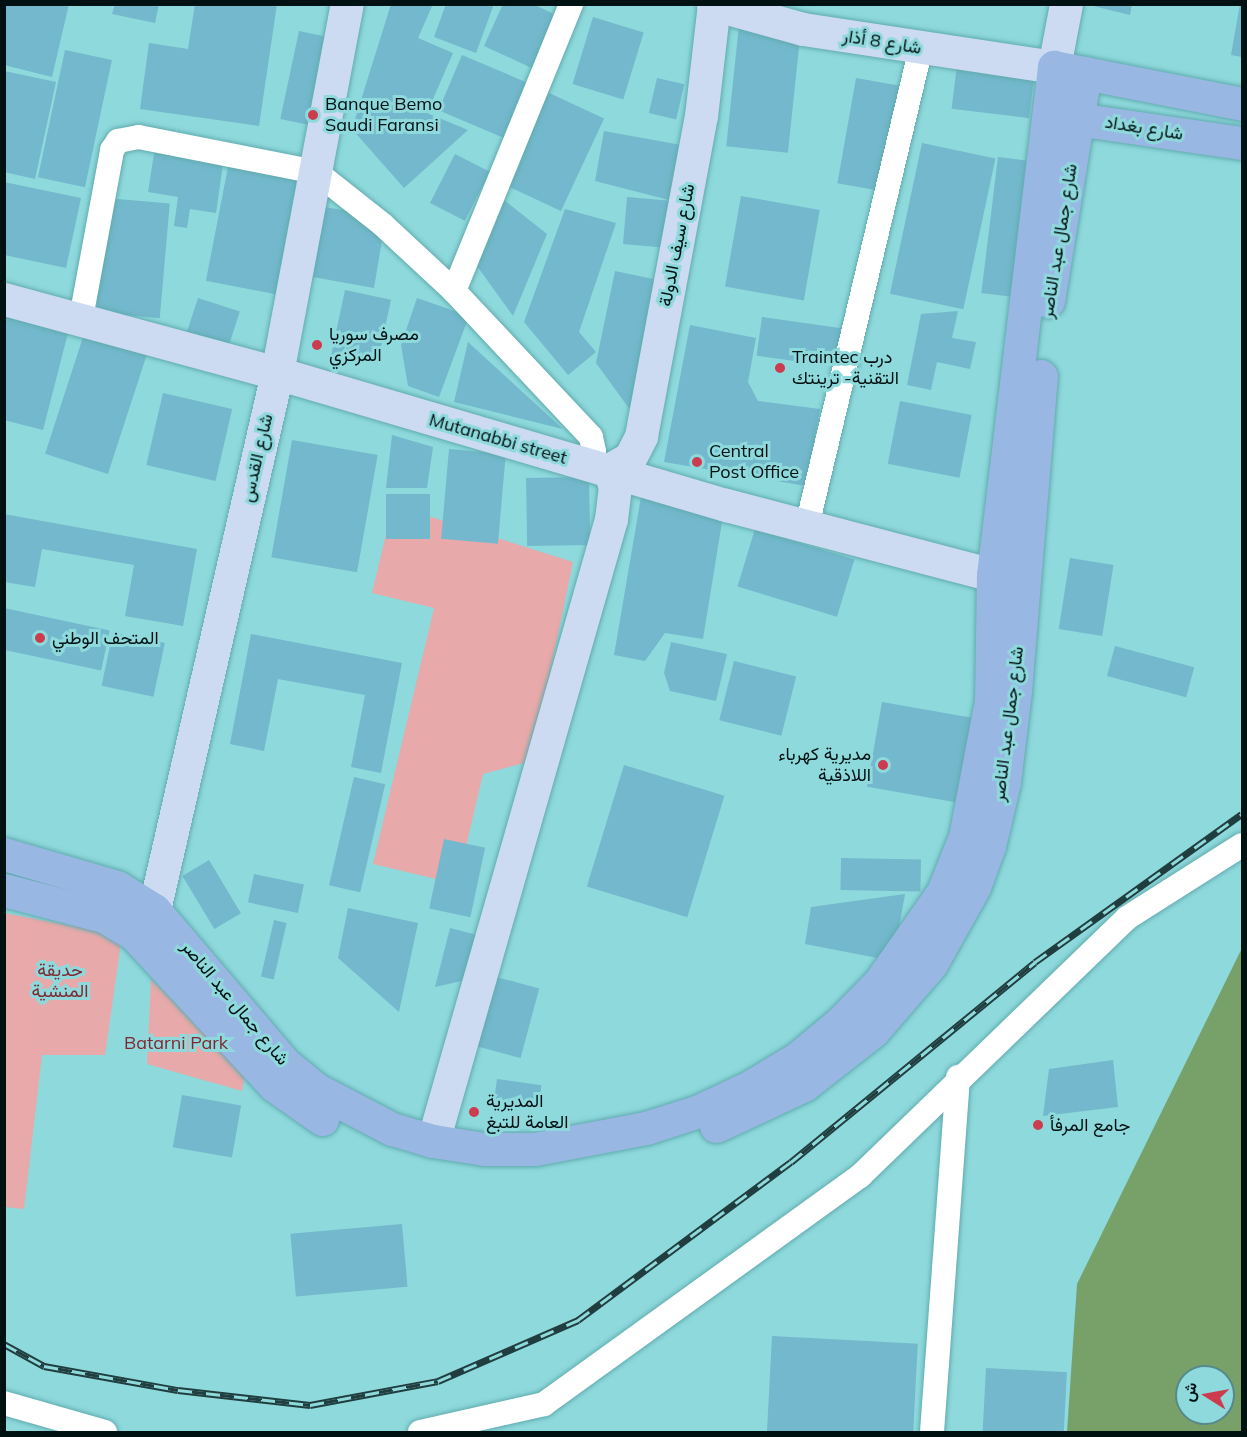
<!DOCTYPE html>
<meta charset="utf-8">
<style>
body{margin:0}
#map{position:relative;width:1247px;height:1437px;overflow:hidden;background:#8ed9dc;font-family:Mulish,Vazirmatn,sans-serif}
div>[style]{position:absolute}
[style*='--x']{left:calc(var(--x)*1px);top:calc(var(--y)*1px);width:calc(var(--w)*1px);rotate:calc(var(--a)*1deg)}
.green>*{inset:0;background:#e8a9aa}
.water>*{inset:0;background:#78a16a}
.building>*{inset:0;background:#73b8cc;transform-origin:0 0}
.roads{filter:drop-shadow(0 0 2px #60abae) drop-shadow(0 0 2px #60abae)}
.street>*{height:24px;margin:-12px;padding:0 12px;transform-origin:12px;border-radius:12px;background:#fff}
.secondary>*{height:33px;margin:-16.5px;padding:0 16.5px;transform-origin:16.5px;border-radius:16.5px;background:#ccdbf1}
.primary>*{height:33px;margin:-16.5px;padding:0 16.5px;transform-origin:16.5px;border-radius:16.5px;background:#99b7e3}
.rail>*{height:7px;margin-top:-3.5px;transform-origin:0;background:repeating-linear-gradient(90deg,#8ed9dc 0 14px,#203e3f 0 28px);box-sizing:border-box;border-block:2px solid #203e3f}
.dots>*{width:16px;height:16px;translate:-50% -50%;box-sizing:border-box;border:3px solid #8ed9dc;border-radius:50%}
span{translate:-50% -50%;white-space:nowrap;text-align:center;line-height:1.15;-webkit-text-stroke:6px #8ed9dc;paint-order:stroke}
.street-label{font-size:18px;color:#001112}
.poi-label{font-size:18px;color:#001112}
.left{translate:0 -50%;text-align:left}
.right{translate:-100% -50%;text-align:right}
.park-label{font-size:18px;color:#802831}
.frame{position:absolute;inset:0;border:6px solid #001112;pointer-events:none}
.north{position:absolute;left:1175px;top:1365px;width:60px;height:60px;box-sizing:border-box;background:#8ed9dc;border:2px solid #55898b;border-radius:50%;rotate:281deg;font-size:16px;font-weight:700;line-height:24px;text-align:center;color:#001112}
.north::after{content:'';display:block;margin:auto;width:21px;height:27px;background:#cc3c4e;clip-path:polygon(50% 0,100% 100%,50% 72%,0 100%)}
</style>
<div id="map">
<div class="green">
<div style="clip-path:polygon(393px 505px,573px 562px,532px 761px,483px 774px,457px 884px,373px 864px,434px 608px,372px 593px)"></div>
<div style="clip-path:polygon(4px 913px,122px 935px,105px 1055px,42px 1055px,24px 1209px,5px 1207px)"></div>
<div style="clip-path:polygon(151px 979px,245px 1074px,242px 1091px,147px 1064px)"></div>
</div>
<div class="water">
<div style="clip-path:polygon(evenodd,1242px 948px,1242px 1432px,1067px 1432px,1077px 1284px,1242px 948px,1187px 1377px,1223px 1377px,1223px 1413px,1187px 1413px,1187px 1377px)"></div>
</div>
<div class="building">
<div style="clip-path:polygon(4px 4px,69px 4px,52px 77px,4px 65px)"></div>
<div style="clip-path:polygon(115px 4px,159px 4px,155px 23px,112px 14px)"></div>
<div style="clip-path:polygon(195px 4px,277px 4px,259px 126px,140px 109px,149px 43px,188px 49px)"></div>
<div style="clip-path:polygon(391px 4px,433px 4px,418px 38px,453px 53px,427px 113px,468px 130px,404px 188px,352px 129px)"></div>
<div style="clip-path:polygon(446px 4px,494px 4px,476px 53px,434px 37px)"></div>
<div style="clip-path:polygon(503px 4px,533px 4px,562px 18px,538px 71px,484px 46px)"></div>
<div style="clip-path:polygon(1085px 4px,1132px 4px,1130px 15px)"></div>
<div style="clip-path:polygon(1240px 4px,1242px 4px,1242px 57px,1231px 55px)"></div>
<div style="left:593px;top:17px;width:53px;height:70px;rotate:17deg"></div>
<div style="left:739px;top:25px;width:62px;height:122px;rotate:6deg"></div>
<div style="left:299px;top:31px;width:34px;height:90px;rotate:12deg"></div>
<div style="left:65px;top:50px;width:48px;height:130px;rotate:12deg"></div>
<div style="left:462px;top:55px;width:71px;height:60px;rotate:23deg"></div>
<div style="left:957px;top:65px;width:78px;height:44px;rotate:7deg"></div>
<div style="clip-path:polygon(4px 71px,56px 82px,35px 179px,4px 172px)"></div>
<div style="left:657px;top:78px;width:28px;height:36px;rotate:13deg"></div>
<div style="left:856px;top:78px;width:46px;height:107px;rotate:10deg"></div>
<div style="left:547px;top:92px;width:63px;height:102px;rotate:25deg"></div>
<div style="clip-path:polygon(604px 131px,687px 146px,668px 248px,623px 244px,627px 197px,673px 201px,595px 181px)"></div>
<div style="left:922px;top:143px;width:75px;height:154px;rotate:12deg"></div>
<div style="clip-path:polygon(155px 147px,224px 157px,216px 213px,190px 209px,187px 228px,174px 226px,178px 197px,148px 192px)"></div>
<div style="left:455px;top:154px;width:39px;height:55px;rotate:27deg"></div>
<div style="left:998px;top:157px;width:38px;height:137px;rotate:7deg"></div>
<div style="left:229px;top:162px;width:84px;height:121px;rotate:11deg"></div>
<div style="clip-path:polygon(4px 182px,81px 198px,66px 268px,4px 255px)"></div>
<div style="left:741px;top:196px;width:80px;height:92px;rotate:10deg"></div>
<div style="left:106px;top:198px;width:64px;height:115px;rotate:5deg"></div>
<div style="clip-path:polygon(504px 200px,547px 234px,513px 316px,477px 266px)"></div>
<div style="clip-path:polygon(325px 207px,365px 214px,382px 240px,374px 288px,313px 277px)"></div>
<div style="clip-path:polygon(565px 209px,616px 223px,579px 332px,596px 352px,568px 375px,524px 322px)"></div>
<div style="clip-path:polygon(615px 271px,658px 280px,631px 411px,596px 363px)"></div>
<div style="left:345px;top:290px;width:47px;height:66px;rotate:12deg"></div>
<div style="left:198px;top:298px;width:44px;height:36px;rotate:18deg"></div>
<div style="clip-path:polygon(417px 298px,469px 316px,439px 397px,408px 386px,401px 345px)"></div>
<div style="clip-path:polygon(958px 311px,952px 338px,976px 342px,970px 369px,937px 362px,931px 390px,907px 385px,921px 314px)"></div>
<div style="clip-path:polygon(4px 312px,69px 329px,43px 430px,4px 420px)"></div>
<div style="left:762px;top:317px;width:82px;height:39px;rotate:8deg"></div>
<div style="clip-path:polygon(690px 325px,756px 338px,748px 382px,758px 401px,820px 409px,806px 486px,664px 462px)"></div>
<div style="left:85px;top:331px;width:66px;height:129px;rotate:18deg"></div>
<div style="clip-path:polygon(468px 342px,563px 429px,454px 402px)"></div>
<div style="left:163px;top:393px;width:71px;height:74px;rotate:13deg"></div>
<div style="left:900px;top:401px;width:73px;height:64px;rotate:11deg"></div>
<div style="clip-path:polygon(392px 435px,433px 447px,427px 488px,386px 488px)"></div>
<div style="left:292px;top:440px;width:87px;height:119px;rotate:10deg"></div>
<div style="left:449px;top:449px;width:57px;height:90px;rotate:5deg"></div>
<div style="left:589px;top:477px;width:68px;height:63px;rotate:89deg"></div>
<div style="clip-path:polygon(642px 491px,723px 516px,703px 639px,665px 633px,645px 661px,614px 655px)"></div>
<div style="left:430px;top:494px;width:45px;height:44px;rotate:90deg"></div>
<div style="clip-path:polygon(4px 514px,197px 549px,183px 626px,125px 616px,134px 565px,42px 549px,35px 587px,4px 582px)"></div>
<div style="left:755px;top:529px;width:104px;height:60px;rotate:17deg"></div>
<div style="left:1070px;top:558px;width:44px;height:72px;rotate:9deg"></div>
<div style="left:4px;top:608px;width:108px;height:41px;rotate:12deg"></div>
<div style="left:113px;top:632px;width:53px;height:55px;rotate:12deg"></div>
<div style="clip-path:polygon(251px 634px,402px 663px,381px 773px,351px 767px,365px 695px,278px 679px,264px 751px,230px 744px)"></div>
<div style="clip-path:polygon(671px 642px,727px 654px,716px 701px,670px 691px,664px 673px)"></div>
<div style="left:1115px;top:646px;width:82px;height:31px;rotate:15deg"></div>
<div style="left:734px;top:661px;width:64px;height:61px;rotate:14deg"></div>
<div style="left:882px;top:702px;width:94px;height:86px;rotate:10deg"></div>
<div style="left:624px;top:765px;width:105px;height:127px;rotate:17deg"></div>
<div style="left:354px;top:777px;width:32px;height:111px;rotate:13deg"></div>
<div style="left:444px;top:839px;width:42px;height:71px;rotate:12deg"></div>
<div style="left:841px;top:858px;width:80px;height:32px;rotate:1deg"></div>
<div style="left:209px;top:860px;width:62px;height:31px;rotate:59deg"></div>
<div style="left:254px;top:874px;width:51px;height:29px;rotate:12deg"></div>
<div style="clip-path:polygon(905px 894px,893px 961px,805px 944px,811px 907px)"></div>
<div style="clip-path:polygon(348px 908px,418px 923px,399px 1012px,338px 958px)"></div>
<div style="left:274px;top:920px;width:13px;height:58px;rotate:13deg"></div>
<div style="clip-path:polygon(450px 928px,485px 937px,475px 978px,435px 987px)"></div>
<div style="left:489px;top:975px;width:52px;height:72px;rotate:15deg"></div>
<div style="clip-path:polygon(1113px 1060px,1118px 1107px,1043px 1116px,1049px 1069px)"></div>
<div style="left:497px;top:1079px;width:45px;height:24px;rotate:8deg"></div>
<div style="left:182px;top:1095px;width:60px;height:53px;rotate:10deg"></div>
<div style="left:402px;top:1224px;width:63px;height:112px;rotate:85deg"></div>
<div style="left:772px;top:1336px;width:146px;height:96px;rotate:3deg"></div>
<div style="left:986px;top:1368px;width:81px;height:64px;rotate:3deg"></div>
</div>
<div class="roads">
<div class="street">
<div style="--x:454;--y:291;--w:310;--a:-67.8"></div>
<div style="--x:81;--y:318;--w:171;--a:-79.5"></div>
<div style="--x:112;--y:150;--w:11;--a:-56"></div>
<div style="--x:118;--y:141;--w:21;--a:-11"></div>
<div style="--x:139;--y:137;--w:180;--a:11.2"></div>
<div style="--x:316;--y:172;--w:85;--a:38.3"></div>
<div style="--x:383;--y:225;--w:97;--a:42.9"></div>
<div style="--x:454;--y:291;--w:200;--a:46.8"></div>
<div style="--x:591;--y:437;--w:14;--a:78"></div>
<div style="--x:594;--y:451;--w:16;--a:130"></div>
<div style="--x:807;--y:526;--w:491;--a:-76.6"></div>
<div style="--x:4;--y:1403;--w:105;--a:16"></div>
<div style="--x:420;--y:1432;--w:127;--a:-12.7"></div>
<div style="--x:544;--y:1404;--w:390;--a:-35.8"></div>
<div style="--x:860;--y:1176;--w:371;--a:-44"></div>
<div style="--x:1127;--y:918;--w:136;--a:-32.4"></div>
<div style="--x:932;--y:1432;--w:356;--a:-85.8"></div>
</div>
<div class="secondary">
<div style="--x:713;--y:4;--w:93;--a:15.5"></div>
<div style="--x:803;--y:29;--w:254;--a:8.6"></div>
<div style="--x:1054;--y:67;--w:64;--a:-79.2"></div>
<div style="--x:4;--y:299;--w:283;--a:15.2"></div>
<div style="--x:277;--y:373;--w:468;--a:16.4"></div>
<div style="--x:726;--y:505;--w:276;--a:14.7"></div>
<div style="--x:154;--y:910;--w:551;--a:-77.1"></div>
<div style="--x:277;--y:373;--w:376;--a:-79.3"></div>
<div style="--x:433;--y:1141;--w:647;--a:-74.03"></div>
<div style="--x:611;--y:519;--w:32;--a:-83"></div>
<div style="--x:615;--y:487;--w:18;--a:-109"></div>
<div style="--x:609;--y:470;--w:24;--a:-30"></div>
<div style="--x:630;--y:458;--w:25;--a:-63"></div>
<div style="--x:641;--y:436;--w:326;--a:-79.4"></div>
<div style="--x:701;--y:116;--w:113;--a:-83.4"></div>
</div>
<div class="primary">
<div style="--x:1056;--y:116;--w:188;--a:8.3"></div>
<div style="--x:1048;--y:301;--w:231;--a:-80.8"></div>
<div style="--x:4;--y:854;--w:118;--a:16.3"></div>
<div style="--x:117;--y:887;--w:44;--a:31.9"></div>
<div style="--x:154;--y:910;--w:201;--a:49.6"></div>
<div style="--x:284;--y:1063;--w:43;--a:39.3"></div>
<div style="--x:317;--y:1090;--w:85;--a:27.5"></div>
<div style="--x:392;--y:1129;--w:43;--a:16.3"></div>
<div style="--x:433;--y:1141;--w:52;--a:8.9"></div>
<div style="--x:484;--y:1149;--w:51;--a:0"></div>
<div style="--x:535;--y:1149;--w:113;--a:-10.7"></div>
<div style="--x:646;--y:1128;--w:56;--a:-17.8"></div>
<div style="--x:699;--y:1111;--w:56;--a:-25.2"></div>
<div style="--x:750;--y:1087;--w:56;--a:-31.1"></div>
<div style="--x:798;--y:1058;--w:56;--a:-39.9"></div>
<div style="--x:841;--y:1022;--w:56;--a:-45.7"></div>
<div style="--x:880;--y:982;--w:110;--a:-55"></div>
<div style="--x:943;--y:892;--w:59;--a:-68.2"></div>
<div style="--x:965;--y:837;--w:138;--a:-79.2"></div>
<div style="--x:991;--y:701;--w:126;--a:-89.1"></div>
<div style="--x:993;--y:575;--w:512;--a:-83.15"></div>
<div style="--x:1054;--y:67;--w:192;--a:11.1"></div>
<div style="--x:4;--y:890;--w:103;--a:14.6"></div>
<div style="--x:104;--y:916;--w:35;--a:31"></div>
<div style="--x:134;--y:934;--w:206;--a:47.2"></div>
<div style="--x:274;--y:1085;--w:59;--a:35.3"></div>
<div style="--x:716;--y:1126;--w:97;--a:-25"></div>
<div style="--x:804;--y:1085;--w:88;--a:-38"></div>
<div style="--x:873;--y:1031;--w:89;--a:-49.1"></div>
<div style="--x:931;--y:964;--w:88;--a:-60.8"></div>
<div style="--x:974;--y:887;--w:44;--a:-69.9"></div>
<div style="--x:989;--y:846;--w:66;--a:-76.8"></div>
<div style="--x:1004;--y:782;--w:92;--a:-83.1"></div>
<div style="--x:1015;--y:691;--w:316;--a:-85.3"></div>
</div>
</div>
<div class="rail">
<div style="--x:4;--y:1344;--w:46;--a:28.8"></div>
<div style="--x:44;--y:1366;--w:136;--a:10.2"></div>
<div style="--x:178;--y:1390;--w:133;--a:6.5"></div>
<div style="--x:310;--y:1405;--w:130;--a:-10.6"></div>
<div style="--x:438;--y:1381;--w:153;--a:-23.5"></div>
<div style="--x:578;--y:1320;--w:265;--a:-36.6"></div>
<div style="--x:791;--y:1162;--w:315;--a:-39.3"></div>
<div style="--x:1035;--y:962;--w:254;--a:-35.6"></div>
</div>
<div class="dots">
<div style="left:313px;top:115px;background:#cc3c4e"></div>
<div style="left:317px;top:345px;background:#cc3c4e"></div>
<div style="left:780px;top:368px;background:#cc3c4e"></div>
<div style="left:697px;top:462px;background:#cc3c4e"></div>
<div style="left:40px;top:638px;background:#cc3c4e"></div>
<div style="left:883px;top:765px;background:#cc3c4e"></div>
<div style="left:474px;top:1112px;background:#cc3c4e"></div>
<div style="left:1038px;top:1125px;background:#cc3c4e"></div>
</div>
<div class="street-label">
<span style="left:882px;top:42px;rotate:9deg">شارع 8 أذار</span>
<span style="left:1144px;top:128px;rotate:9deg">شارع بغداد</span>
<span style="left:1059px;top:241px;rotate:-81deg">شارع جمال عبد الناصر</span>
<span style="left:677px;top:245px;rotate:-79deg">شارع سيف الدولة</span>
<span style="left:498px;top:439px;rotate:16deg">Mutanabbi street</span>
<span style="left:257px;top:458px;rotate:-77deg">شارع القدس</span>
<span style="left:1008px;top:724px;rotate:-83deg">شارع جمال عبد الناصر</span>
<span style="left:235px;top:1003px;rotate:50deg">شارع جمال عبد الناصر</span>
</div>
<div class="poi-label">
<span class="left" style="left:325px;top:115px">Banque Bemo<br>Saudi Faransi</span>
<span class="left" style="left:329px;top:345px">مصرف سوريا<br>المركزي</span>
<span class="left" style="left:792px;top:368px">Traintec درب<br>التقنية- ترينتك</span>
<span class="left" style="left:709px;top:462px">Central<br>Post Office</span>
<span class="left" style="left:52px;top:638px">المتحف الوطني</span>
<span class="right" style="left:871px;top:765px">مديرية كهرباء<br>اللاذقية</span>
<span class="left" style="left:486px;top:1112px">المديرية<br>العامة للتبغ</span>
<span class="left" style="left:1050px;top:1125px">جامع المرفأ</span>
</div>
<div class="park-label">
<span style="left:60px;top:981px">حديقة<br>المنشية</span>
<span style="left:176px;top:1043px">Batarni Park</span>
</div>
<div class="frame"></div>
<div class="north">ش</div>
</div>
